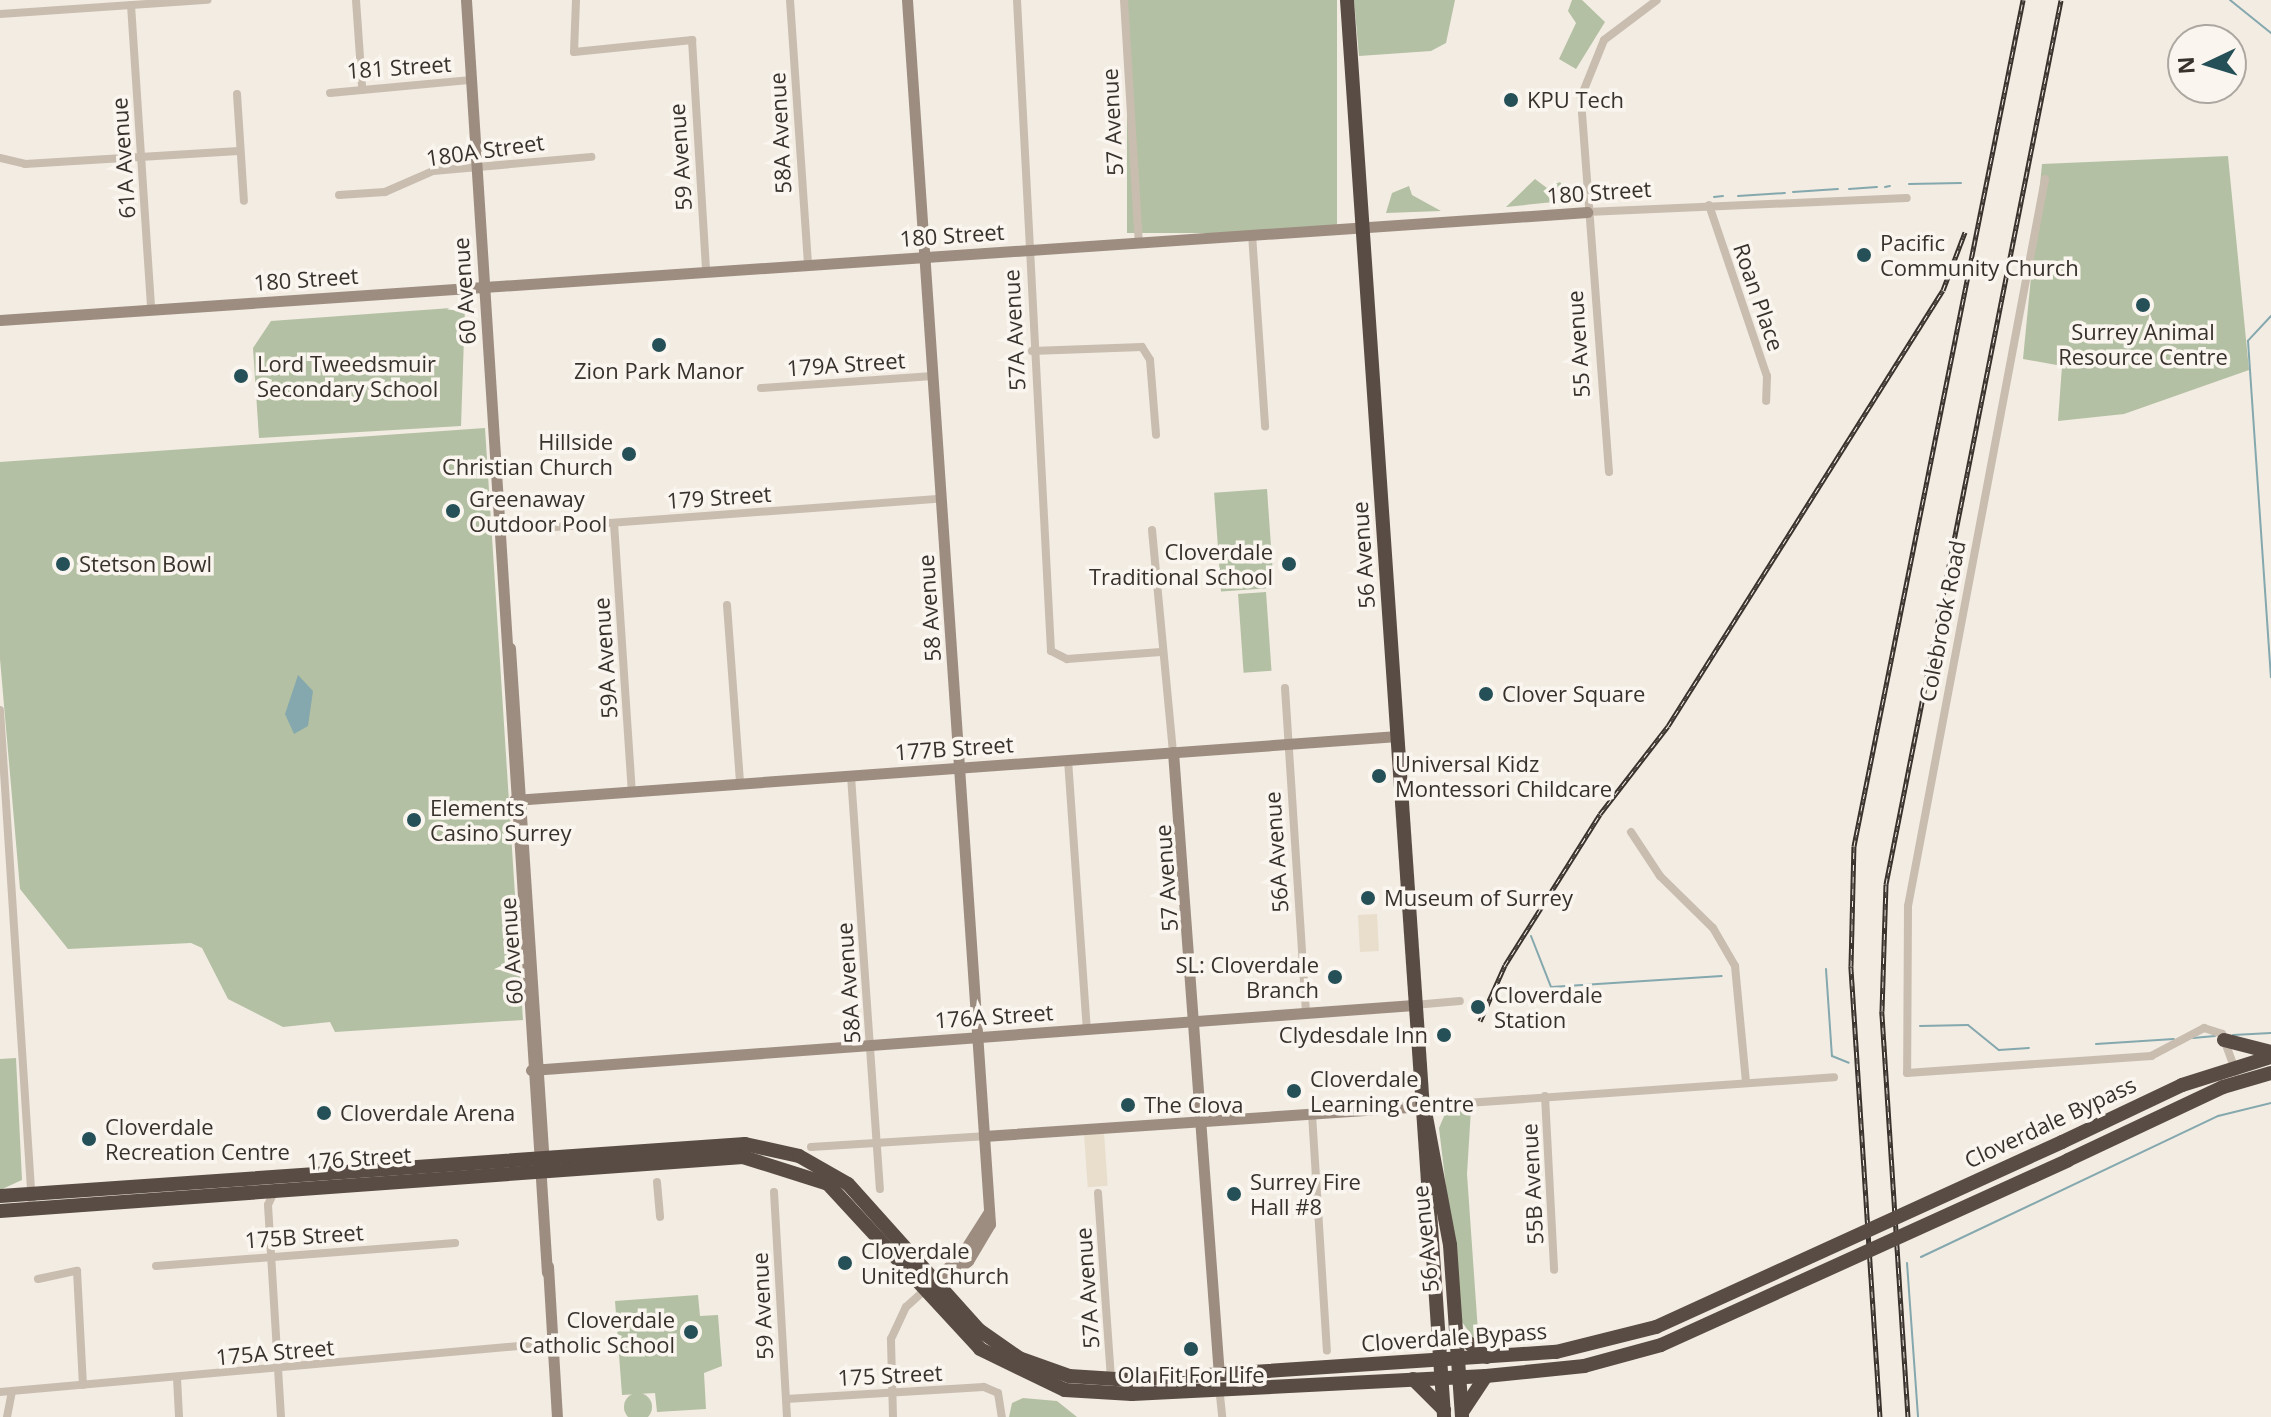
<!DOCTYPE html>
<style>
body{margin:0}
#map{position:relative;width:2271px;height:1417px;overflow:hidden;background:#f2ece3;font-family:"Open Sans",sans-serif}
div>[style]{position:absolute}
[style*='--x']{left:calc(var(--x)*1px);top:calc(var(--y)*1px);width:calc(var(--w)*1px);rotate:calc(var(--a)*1deg)}
.green>*{inset:0;background:#b4c0a3;transform-origin:0 0}
.round{border-radius:50%}
.plaza>*{inset:0;background:#e8decb;transform-origin:0 0}
.water>*{inset:0;background:#84a8ad}
.stream>*{height:2px;margin:-1px;padding:0 1px;transform-origin:1px;border-radius:1px;background:#84a8ad}
.street>*{height:8px;margin:-4px;padding:0 4px;transform-origin:4px;border-radius:4px;background:#c9bdaf}
.secondary>*{height:11px;margin:-5.5px;padding:0 5.5px;transform-origin:5.5px;border-radius:5.5px;background:#9d8d80}
.highway>*{height:14px;margin:-7px;padding:0 7px;transform-origin:7px;border-radius:7px;background:#594c44}
.rail>*{height:5px;margin-top:-2.5px;transform-origin:0;background:repeating-linear-gradient(90deg,#faf6ef 0 6px,#39312c 0 12px);box-sizing:border-box;border-block:2px solid #39312c}
.highway-bridge>*{height:14px;margin:-7px;padding:0 7px;transform-origin:7px;border-radius:7px;background:#594c44}
.dots>*{width:22px;height:22px;translate:-50% -50%;box-sizing:border-box;border:4px solid #faf6ef;border-radius:50%}
span{translate:-50% -50%;white-space:nowrap;text-align:center;line-height:1.15;-webkit-text-stroke:7px #faf6ef;paint-order:stroke}
.street-label{font-size:22px;color:#39312c}
.poi-label{font-size:22px;color:#39312c}
.left{translate:0 -50%;text-align:left}
.right{translate:-100% -50%;text-align:right}
.north{position:absolute;left:2167px;top:24px;width:80px;height:80px;box-sizing:border-box;background:#faf6ef;border:2px solid #ada7a1;border-radius:50%;rotate:266deg;font-size:22px;font-weight:700;line-height:32px;text-align:center;color:#39312c}
.north::after{content:'';display:block;margin:auto;width:28px;height:36px;background:#255057;clip-path:polygon(50% 0,100% 100%,50% 72%,0 100%)}
</style>
<div id="map">
<div class="green">
<div style="left:1127px;top:0;width:210px;height:233px"></div>
<div style="clip-path:polygon(1354px 0,1455px 0,1446px 43px,1431px 51px,1359px 56px)"></div>
<div style="clip-path:polygon(1572px 0,1582px 0,1605px 22px,1576px 69px,1559px 59px,1576px 23px,1568px 11px)"></div>
<div style="clip-path:polygon(2228px 156px,2249px 370px,2124px 414px,2058px 421px,2062px 366px,2023px 359px,2042px 164px)"></div>
<div style="clip-path:polygon(1535px 179px,1547px 188px,1560px 182px,1573px 200px,1506px 207px)"></div>
<div style="clip-path:polygon(1409px 186px,1412px 195px,1441px 211px,1386px 213px,1392px 193px)"></div>
<div style="clip-path:polygon(465px 307px,461px 426px,259px 438px,253px 348px,271px 321px)"></div>
<div style="clip-path:polygon(485px 428px,523px 1020px,335px 1032px,330px 1022px,283px 1027px,228px 999px,202px 948px,191px 943px,68px 949px,20px 889px,0 659px,0 462px)"></div>
<div style="left:1267px;top:489px;width:99px;height:53px;rotate:86deg"></div>
<div style="left:1266px;top:592px;width:79px;height:28px;rotate:86deg"></div>
<div style="clip-path:polygon(16px 1058px,22px 1180px,0 1190px,0 1059px)"></div>
<div style="clip-path:polygon(1471px 1109px,1467px 1174px,1479px 1346px,1462px 1322px,1439px 1128px,1445px 1114px)"></div>
<div style="clip-path:polygon(698px 1295px,700px 1316px,718px 1315px,722px 1366px,704px 1373px,706px 1409px,657px 1412px,655px 1393px,622px 1395px,615px 1301px)"></div>
<div class="round" style="left:624px;top:1393px;width:28px;height:28px"></div>
<div style="clip-path:polygon(1023px 1398px,1057px 1401px,1077px 1417px,1009px 1417px,1012px 1403px)"></div>
</div>
<div class="plaza">
<div style="left:1377px;top:914px;width:37px;height:19px;rotate:87deg"></div>
<div style="left:1104px;top:1133px;width:53px;height:20px;rotate:86deg"></div>
</div>
<div class="water">
<div style="clip-path:polygon(298px 675px,313px 691px,308px 726px,294px 734px,285px 714px)"></div>
</div>
<div class="stream">
<div style="--x:2230;--y:0;--w:53;--a:38.8"></div>
<div style="--x:1909;--y:184;--w:52;--a:-1.1"></div>
<div style="--x:1885;--y:187;--w:5;--a:-11"></div>
<div style="--x:1849;--y:189;--w:28;--a:-4"></div>
<div style="--x:1793;--y:192;--w:45;--a:-3.8"></div>
<div style="--x:1738;--y:196;--w:47;--a:-3.7"></div>
<div style="--x:1714;--y:197;--w:9;--a:-6"></div>
<div style="--x:2271;--y:316;--w:34;--a:133"></div>
<div style="--x:2248;--y:341;--w:337;--a:86.1"></div>
<div style="--x:1531;--y:936;--w:55;--a:68.6"></div>
<div style="--x:1551;--y:987;--w:171;--a:-3.7"></div>
<div style="--x:1826;--y:969;--w:87;--a:86.1"></div>
<div style="--x:1832;--y:1056;--w:18;--a:22"></div>
<div style="--x:1920;--y:1026;--w:48;--a:-1.2"></div>
<div style="--x:1968;--y:1025;--w:40;--a:39"></div>
<div style="--x:1999;--y:1050;--w:30;--a:-4"></div>
<div style="--x:2233;--y:1035;--w:38;--a:-3"></div>
<div style="--x:2193;--y:1038;--w:22;--a:-5"></div>
<div style="--x:2096;--y:1044;--w:78;--a:-3.7"></div>
<div style="--x:1921;--y:1257;--w:329;--a:-25.4"></div>
<div style="--x:2218;--y:1116;--w:55;--a:-13.8"></div>
<div style="--x:1907;--y:1263;--w:154;--a:85.9"></div>
</div>
<div class="street">
<div style="--x:356;--y:0;--w:86;--a:86"></div>
<div style="--x:576;--y:0;--w:52;--a:92.2"></div>
<div style="--x:574;--y:52;--w:119;--a:-5.8"></div>
<div style="--x:692;--y:40;--w:231;--a:86.5"></div>
<div style="--x:790;--y:0;--w:265;--a:86.1"></div>
<div style="--x:1017;--y:0;--w:652;--a:87.01"></div>
<div style="--x:1051;--y:651;--w:18;--a:27"></div>
<div style="--x:1067;--y:659;--w:94;--a:-4.3"></div>
<div style="--x:1124;--y:0;--w:242;--a:86.5"></div>
<div style="--x:131;--y:5;--w:305;--a:86.2"></div>
<div style="--x:0;--y:14;--w:208;--a:-3.9"></div>
<div style="--x:330;--y:93;--w:142;--a:-5.3"></div>
<div style="--x:237;--y:94;--w:107;--a:86.3"></div>
<div style="--x:0;--y:158;--w:26;--a:13"></div>
<div style="--x:25;--y:164;--w:214;--a:-3.5"></div>
<div style="--x:2045;--y:179;--w:740;--a:100.67"></div>
<div style="--x:1908;--y:906;--w:167;--a:90.3"></div>
<div style="--x:1907;--y:1073;--w:245;--a:-4"></div>
<div style="--x:2151;--y:1056;--w:60;--a:-27.8"></div>
<div style="--x:2204;--y:1028;--w:19;--a:18"></div>
<div style="--x:2222;--y:1034;--w:40;--a:69.8"></div>
<div style="--x:339;--y:195;--w:46;--a:-3.7"></div>
<div style="--x:385;--y:192;--w:52;--a:-23.6"></div>
<div style="--x:433;--y:171;--w:159;--a:-5.1"></div>
<div style="--x:1709;--y:205;--w:181;--a:71.3"></div>
<div style="--x:1767;--y:376;--w:25;--a:92"></div>
<div style="--x:1587;--y:212;--w:320;--a:-2.5"></div>
<div style="--x:1252;--y:234;--w:193;--a:86.1"></div>
<div style="--x:1032;--y:351;--w:110;--a:-2.1"></div>
<div style="--x:1142;--y:347;--w:15;--a:58"></div>
<div style="--x:1150;--y:360;--w:75;--a:85.4"></div>
<div style="--x:761;--y:388;--w:172;--a:-4"></div>
<div style="--x:1609;--y:472;--w:376;--a:-94.3"></div>
<div style="--x:1581;--y:97;--w:61;--a:-68"></div>
<div style="--x:1604;--y:40;--w:66;--a:-37"></div>
<div style="--x:614;--y:523;--w:269;--a:86.2"></div>
<div style="--x:1152;--y:530;--w:223;--a:84.6"></div>
<div style="--x:500;--y:531;--w:442;--a:-4.2"></div>
<div style="--x:727;--y:605;--w:179;--a:85.8"></div>
<div style="--x:1285;--y:688;--w:326;--a:86.3"></div>
<div style="--x:0;--y:710;--w:499;--a:86.3"></div>
<div style="--x:1068;--y:760;--w:270;--a:86"></div>
<div style="--x:851;--y:776;--w:414;--a:86"></div>
<div style="--x:1631;--y:832;--w:53;--a:56.6"></div>
<div style="--x:1660;--y:876;--w:74;--a:44.5"></div>
<div style="--x:1713;--y:928;--w:44;--a:59.9"></div>
<div style="--x:1735;--y:966;--w:117;--a:84.6"></div>
<div style="--x:1414;--y:1005;--w:46;--a:-5"></div>
<div style="--x:1545;--y:1096;--w:174;--a:87"></div>
<div style="--x:1424;--y:1106;--w:411;--a:-4"></div>
<div style="--x:1312;--y:1114;--w:237;--a:86.4"></div>
<div style="--x:811;--y:1147;--w:173;--a:-3.6"></div>
<div style="--x:657;--y:1182;--w:35;--a:85"></div>
<div style="--x:274;--y:1192;--w:14;--a:115"></div>
<div style="--x:268;--y:1205;--w:212;--a:86.5"></div>
<div style="--x:774;--y:1192;--w:225;--a:86.7"></div>
<div style="--x:1098;--y:1193;--w:187;--a:86"></div>
<div style="--x:156;--y:1266;--w:300;--a:-4.4"></div>
<div style="--x:38;--y:1279;--w:40;--a:-12"></div>
<div style="--x:77;--y:1271;--w:114;--a:87"></div>
<div style="--x:177;--y:1378;--w:39;--a:87"></div>
<div style="--x:1219;--y:1386;--w:31;--a:84"></div>
<div style="--x:0;--y:1392;--w:554;--a:-5.07"></div>
<div style="--x:786;--y:1399;--w:198;--a:-3.5"></div>
<div style="--x:984;--y:1387;--w:15;--a:23"></div>
<div style="--x:998;--y:1393;--w:24;--a:81"></div>
<div style="--x:7;--y:1417;--w:26;--a:-79"></div>
<div style="--x:893;--y:1417;--w:78;--a:-91.5"></div>
<div style="--x:891;--y:1339;--w:35;--a:-65"></div>
<div style="--x:906;--y:1307;--w:25;--a:-42"></div>
</div>
<div class="secondary">
<div style="--x:466;--y:0;--w:1275;--a:86.36"></div>
<div style="--x:907;--y:0;--w:1227;--a:86.12"></div>
<div style="--x:990;--y:1224;--w:43;--a:120.7"></div>
<div style="--x:968;--y:1261;--w:44;--a:142.4"></div>
<div style="--x:0;--y:320;--w:1591;--a:-3.89"></div>
<div style="--x:510;--y:648;--w:518;--a:86.24"></div>
<div style="--x:1173;--y:752;--w:625;--a:85.78"></div>
<div style="--x:514;--y:800;--w:886;--a:-4.14"></div>
<div style="--x:531;--y:1070;--w:885;--a:-4.21"></div>
<div style="--x:984;--y:1136;--w:441;--a:-3.9"></div>
<div style="--x:548;--y:1266;--w:151;--a:86.6"></div>
<div style="--x:928;--y:1286;--w:47;--a:-43.3"></div>
<div style="--x:962;--y:1254;--w:49;--a:-57.6"></div>
</div>
<div class="highway">
<div style="--x:1347;--y:0;--w:1420;--a:86.08"></div>
<div style="--x:2224;--y:1040;--w:49;--a:14.3"></div>
<div style="--x:1424;--y:1106;--w:141;--a:79.4"></div>
<div style="--x:1450;--y:1245;--w:172;--a:86"></div>
<div style="--x:2062;--y:1142;--w:133;--a:-25.4"></div>
<div style="--x:2182;--y:1085;--w:93;--a:-17.5"></div>
<div style="--x:2068;--y:1160;--w:171;--a:-25.2"></div>
<div style="--x:2223;--y:1087;--w:50;--a:-16.3"></div>
<div style="--x:0;--y:1196;--w:747;--a:-3.99"></div>
<div style="--x:745;--y:1144;--w:55;--a:12.5"></div>
<div style="--x:799;--y:1156;--w:56;--a:29.7"></div>
<div style="--x:848;--y:1184;--w:196;--a:48.1"></div>
<div style="--x:979;--y:1330;--w:49;--a:35"></div>
<div style="--x:1019;--y:1358;--w:53;--a:19.8"></div>
<div style="--x:1069;--y:1376;--w:63;--a:3.6"></div>
<div style="--x:1132;--y:1380;--w:425;--a:-3.8"></div>
<div style="--x:1556;--y:1352;--w:103;--a:-14"></div>
<div style="--x:0;--y:1211;--w:745;--a:-4.16"></div>
<div style="--x:743;--y:1157;--w:89;--a:17.6"></div>
<div style="--x:828;--y:1184;--w:224;--a:47.3"></div>
<div style="--x:980;--y:1349;--w:94;--a:25.8"></div>
<div style="--x:1065;--y:1390;--w:67;--a:3.4"></div>
<div style="--x:1132;--y:1394;--w:354;--a:-2.9"></div>
<div style="--x:1486;--y:1376;--w:99;--a:-5.8"></div>
<div style="--x:1584;--y:1366;--w:80;--a:-15.3"></div>
<div style="--x:1456;--y:1333;--w:39;--a:38"></div>
<div style="--x:1413;--y:1379;--w:44;--a:45"></div>
<div style="--x:1462;--y:1412;--w:43;--a:-56.3"></div>
</div>
<div class="rail">
<div style="--x:1480;--y:1021;--w:61;--a:-65.9"></div>
<div style="--x:1505;--y:965;--w:178;--a:-57.8"></div>
<div style="--x:1600;--y:814;--w:111;--a:-52.3"></div>
<div style="--x:1668;--y:726;--w:515;--a:-57.76"></div>
<div style="--x:1943;--y:290;--w:62;--a:-69.2"></div>
<div style="--x:1880;--y:1417;--w:452;--a:-93.7"></div>
<div style="--x:1851;--y:966;--w:120;--a:-88.6"></div>
<div style="--x:1854;--y:846;--w:863;--a:-78.7"></div>
<div style="--x:1908;--y:1417;--w:407;--a:-93.7"></div>
<div style="--x:1882;--y:1011;--w:127;--a:-88.2"></div>
<div style="--x:1886;--y:884;--w:901;--a:-78.8"></div>
</div>
<div class="highway-bridge">
<div style="--x:1656;--y:1327;--w:446;--a:-24.5"></div>
<div style="--x:1661;--y:1345;--w:447;--a:-24.4"></div>
</div>
<div class="dots">
<div style="left:1511px;top:100px;background:#255057"></div>
<div style="left:1864px;top:255px;background:#255057"></div>
<div style="left:2143px;top:305px;background:#255057"></div>
<div style="left:659px;top:345px;background:#255057"></div>
<div style="left:241px;top:376px;background:#255057"></div>
<div style="left:629px;top:454px;background:#255057"></div>
<div style="left:453px;top:511px;background:#255057"></div>
<div style="left:63px;top:564px;background:#255057"></div>
<div style="left:1289px;top:564px;background:#255057"></div>
<div style="left:1486px;top:694px;background:#255057"></div>
<div style="left:1379px;top:776px;background:#255057"></div>
<div style="left:414px;top:820px;background:#255057"></div>
<div style="left:1368px;top:898px;background:#255057"></div>
<div style="left:1335px;top:977px;background:#255057"></div>
<div style="left:1478px;top:1007px;background:#255057"></div>
<div style="left:1444px;top:1035px;background:#255057"></div>
<div style="left:1294px;top:1091px;background:#255057"></div>
<div style="left:1128px;top:1105px;background:#255057"></div>
<div style="left:324px;top:1113px;background:#255057"></div>
<div style="left:89px;top:1139px;background:#255057"></div>
<div style="left:1234px;top:1194px;background:#255057"></div>
<div style="left:845px;top:1263px;background:#255057"></div>
<div style="left:691px;top:1332px;background:#255057"></div>
<div style="left:1191px;top:1349px;background:#255057"></div>
</div>
<div class="street-label">
<span style="left:399px;top:67px;rotate:-4deg">181 Street</span>
<span style="left:1112px;top:122px;rotate:-93deg">57 Avenue</span>
<span style="left:780px;top:133px;rotate:-93deg">58A Avenue</span>
<span style="left:485px;top:150px;rotate:-8deg">180A Street</span>
<span style="left:680px;top:157px;rotate:-94deg">59 Avenue</span>
<span style="left:123px;top:158px;rotate:-94deg">61A Avenue</span>
<span style="left:1599px;top:192px;rotate:-4deg">180 Street</span>
<span style="left:952px;top:235px;rotate:-4deg">180 Street</span>
<span style="left:306px;top:279px;rotate:-4deg">180 Street</span>
<span style="left:464px;top:291px;rotate:-94deg">60 Avenue</span>
<span style="left:1759px;top:297px;rotate:71deg">Roan Place</span>
<span style="left:1014px;top:330px;rotate:-93deg">57A Avenue</span>
<span style="left:1578px;top:344px;rotate:-94deg">55 Avenue</span>
<span style="left:846px;top:364px;rotate:-4deg">179A Street</span>
<span style="left:719px;top:497px;rotate:-4deg">179 Street</span>
<span style="left:1363px;top:555px;rotate:-94deg">56 Avenue</span>
<span style="left:929px;top:608px;rotate:-94deg">58 Avenue</span>
<span style="left:1942px;top:621px;rotate:-79deg">Colebrook Road</span>
<span style="left:605px;top:658px;rotate:-94deg">59A Avenue</span>
<span style="left:954px;top:748px;rotate:-4deg">177B Street</span>
<span style="left:1276px;top:852px;rotate:-94deg">56A Avenue</span>
<span style="left:1166px;top:878px;rotate:-94deg">57 Avenue</span>
<span style="left:511px;top:951px;rotate:-94deg">60 Avenue</span>
<span style="left:848px;top:983px;rotate:-94deg">58A Avenue</span>
<span style="left:994px;top:1016px;rotate:-4deg">176A Street</span>
<span style="left:2050px;top:1122px;rotate:-25deg">Cloverdale Bypass</span>
<span style="left:359px;top:1158px;rotate:-4deg">176 Street</span>
<span style="left:1532px;top:1184px;rotate:-93deg">55B Avenue</span>
<span style="left:304px;top:1236px;rotate:-4deg">175B Street</span>
<span style="left:1425px;top:1239px;rotate:-96deg">56 Avenue</span>
<span style="left:1087px;top:1288px;rotate:-94deg">57A Avenue</span>
<span style="left:762px;top:1306px;rotate:-93deg">59 Avenue</span>
<span style="left:1454px;top:1337px;rotate:-4deg">Cloverdale Bypass</span>
<span style="left:275px;top:1352px;rotate:-5deg">175A Street</span>
<span style="left:890px;top:1375px;rotate:-3deg">175 Street</span>
</div>
<div class="poi-label">
<span class="left" style="left:1527px;top:100px">KPU Tech</span>
<span class="left" style="left:1880px;top:255px">Pacific<br>Community Church</span>
<span style="left:2143px;top:344px">Surrey Animal<br>Resource Centre</span>
<span class="left" style="left:257px;top:376px">Lord Tweedsmuir<br>Secondary School</span>
<span style="left:659px;top:371px">Zion Park Manor</span>
<span class="right" style="left:613px;top:454px">Hillside<br>Christian Church</span>
<span class="left" style="left:469px;top:511px">Greenaway<br>Outdoor Pool</span>
<span class="right" style="left:1273px;top:564px">Cloverdale<br>Traditional School</span>
<span class="left" style="left:79px;top:564px">Stetson Bowl</span>
<span class="left" style="left:1502px;top:694px">Clover Square</span>
<span class="left" style="left:1395px;top:776px">Universal Kidz<br>Montessori Childcare</span>
<span class="left" style="left:430px;top:820px">Elements<br>Casino Surrey</span>
<span class="left" style="left:1384px;top:898px">Museum of Surrey</span>
<span class="right" style="left:1319px;top:977px">SL: Cloverdale<br>Branch</span>
<span class="left" style="left:1494px;top:1007px">Cloverdale<br>Station</span>
<span class="right" style="left:1428px;top:1035px">Clydesdale Inn</span>
<span class="left" style="left:1310px;top:1091px">Cloverdale<br>Learning Centre</span>
<span class="left" style="left:1144px;top:1105px">The Clova</span>
<span class="left" style="left:340px;top:1113px">Cloverdale Arena</span>
<span class="left" style="left:105px;top:1139px">Cloverdale<br>Recreation Centre</span>
<span class="left" style="left:1250px;top:1194px">Surrey Fire<br>Hall #8</span>
<span class="left" style="left:861px;top:1263px">Cloverdale<br>United Church</span>
<span class="right" style="left:675px;top:1332px">Cloverdale<br>Catholic School</span>
<span style="left:1191px;top:1375px">Ola Fit For Life</span>
</div>
<div class="north">N</div>
</div>
